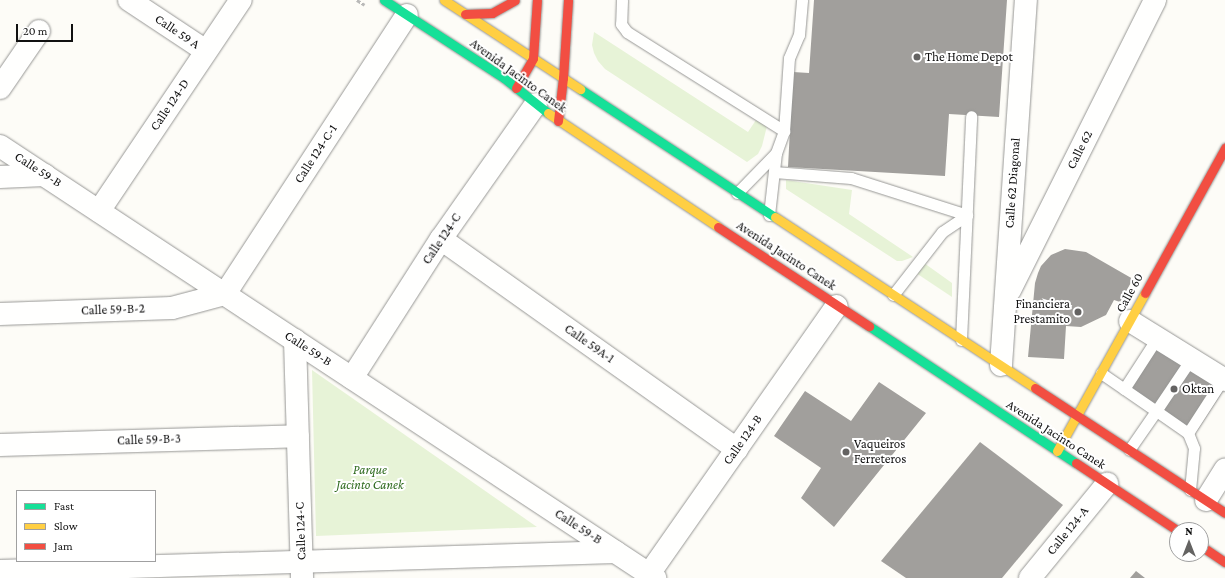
<!DOCTYPE html>
<style>
body{margin:0}
#map{position:relative;width:1225px;height:578px;overflow:hidden;background:#fdfcf7;font-family:"Crimson Pro",serif}
div>[style]{position:absolute}
[style*='--x']{left:calc(var(--x)*1px);top:calc(var(--y)*1px);width:calc(var(--w)*1px);rotate:calc(var(--a)*1deg)}
.green>*{inset:0;background:#e7f3d7}
.building>*{inset:0;background:#a19f9c;transform-origin:0 0}
.path>*{height:2.5px;margin-top:-1.25px;transform-origin:0;background:repeating-linear-gradient(90deg,#b9b9b8 0 4px,transparent 0 6px)}
.roads{filter:drop-shadow(0 0 1px #979795) drop-shadow(0 0 1px #979795)}
.lane>*{height:11px;margin:-5.5px;padding:0 5.5px;transform-origin:5.5px;border-radius:5.5px;background:#fffffe}
.street>*{height:22px;margin:-11px;padding:0 11px;transform-origin:11px;border-radius:11px;background:#fffffe}
.fast>*{height:9px;margin:-4.5px;padding:0 4.5px;transform-origin:4.5px;border-radius:4.5px;background:#16e098}
.slow>*{height:9px;margin:-4.5px;padding:0 4.5px;transform-origin:4.5px;border-radius:4.5px;background:#ffcf43}
.jam>*{height:9px;margin:-4.5px;padding:0 4.5px;transform-origin:4.5px;border-radius:4.5px;background:#f24e42}
.dots>*{width:11px;height:11px;translate:-50% -50%;box-sizing:border-box;border:2px solid #fff;border-radius:50%}
span{translate:-50% -50%;white-space:nowrap;text-align:center;line-height:1.15;-webkit-text-stroke:4px #fff;paint-order:stroke}
.street-label{font-size:13px;color:#111}
.poi-label{font-size:13px;color:#111}
.left{translate:0 -50%;text-align:left}
.right{translate:-100% -50%;text-align:right}
.park-label{font-size:13px;color:#2f6b1f;font-style:italic}
.legend{position:absolute;left:16px;top:490px;width:140px;height:72px;box-sizing:border-box;background:#fff;border:1px solid #a0a0a0;margin:0;padding:5px 7px;list-style:none;font-size:12px;color:#111}
.legend li{display:flex;align-items:center;gap:8px;height:20px}
.legend b{width:20px;border:1px solid #a0a0a0}
.north{position:absolute;left:1169px;top:522px;width:40px;height:40px;box-sizing:border-box;background:#fff;border:1px solid #a0a0a0;border-radius:50%;rotate:0deg;font-size:11px;font-weight:700;line-height:16px;text-align:center;color:#111}
.north::after{content:'';display:block;margin:auto;width:14px;height:18px;background:#646362;clip-path:polygon(50% 0,100% 100%,50% 72%,0 100%)}
.scale{position:absolute;left:16px;top:24px;width:57px;height:18px;box-sizing:border-box;border:2px solid #111;border-top:0;padding-left:5px;font-size:12px;line-height:14px;white-space:nowrap;color:#111;-webkit-text-stroke:3px #fff;paint-order:stroke}
</style>
<div id="map">
<div class="green">
<div style="clip-path:polygon(594px 32px,748px 132px,756px 120px,767px 126px,762px 146px,758px 154px,747px 162px,605px 69px,598px 61px,594px 53px,592px 45px)"></div>
<div style="clip-path:polygon(786px 180px,852px 190px,849px 214px,913px 257px,902px 261px,897px 261px,786px 189px)"></div>
<div style="clip-path:polygon(924px 263px,952px 283px,952px 297px,916px 273px)"></div>
<div style="clip-path:polygon(312px 370px,537px 527px,316px 536px)"></div>
</div>
<div class="building">
<div style="clip-path:polygon(814px 0,1007px 0,999px 117px,949px 114px,945px 176px,788px 167px,793px 72px,809px 73px)"></div>
<div style="clip-path:polygon(1065px 249px,1086px 252px,1133px 279px,1120px 302px,1114px 300px,1106px 315px,1081px 327px,1066px 326px,1064px 359px,1028px 357px,1035px 283px,1038px 273px,1041px 266px,1051px 255px)"></div>
<div style="left:1155px;top:345px;width:82px;height:52px;rotate:33deg"></div>
<div style="clip-path:polygon(879px 382px,926px 413px,834px 527px,801px 498px,821px 468px,774px 436px,805px 391px,851px 421px)"></div>
<div style="clip-path:polygon(980px 442px,1063px 505px,1002px 578px,906px 578px,881px 561px)"></div>
<div style="clip-path:polygon(1136px 571px,1145px 578px,1130px 578px)"></div>
</div>
<div class="path">
<div style="--x:357;--y:0;--w:9;--a:32"></div>
</div>
<div class="roads">
<div class="lane">
<div style="--x:622;--y:0;--w:24;--a:92"></div>
<div style="--x:621;--y:24;--w:10;--a:53"></div>
<div style="--x:627;--y:32;--w:186;--a:32.2"></div>
<div style="--x:774;--y:172;--w:77;--a:4.5"></div>
<div style="--x:851;--y:178;--w:122;--a:17.7"></div>
<div style="--x:737;--y:193;--w:56;--a:-45.7"></div>
<div style="--x:769;--y:215;--w:62;--a:-83.6"></div>
<div style="--x:776;--y:153;--w:23;--a:-70"></div>
<div style="--x:784;--y:131;--w:73;--a:-86.1"></div>
<div style="--x:789;--y:58;--w:25;--a:-67"></div>
<div style="--x:799;--y:35;--w:35;--a:-85"></div>
<div style="--x:893;--y:295;--w:80;--a:-52.1"></div>
<div style="--x:942;--y:232;--w:30;--a:-34"></div>
<div style="--x:961;--y:340;--w:224;--a:-87.4"></div>
<div style="--x:1101;--y:373;--w:67;--a:34.6"></div>
<div style="--x:1156;--y:411;--w:47;--a:124.7"></div>
<div style="--x:1124;--y:389;--w:61;--a:-57.1"></div>
<div style="--x:1188;--y:433;--w:64;--a:-57.1"></div>
<div style="--x:1190;--y:490;--w:42;--a:-84.6"></div>
<div style="--x:1194;--y:448;--w:16;--a:-112"></div>
<div style="--x:1188;--y:433;--w:39;--a:-145"></div>
<div style="--x:1156;--y:411;--w:63;--a:-56.1"></div>
</div>
<div class="street">
<div style="--x:129;--y:0;--w:92;--a:33.5"></div>
<div style="--x:0;--y:88;--w:69;--a:-55.6"></div>
<div style="--x:0;--y:146;--w:785;--a:33.41"></div>
<div style="--x:0;--y:177;--w:45;--a:-2.5"></div>
<div style="--x:99;--y:211;--w:254;--a:-56.1"></div>
<div style="--x:441;--y:239;--w:363;--a:35.4"></div>
<div style="--x:1010;--y:290;--w:324;--a:-63.4"></div>
<div style="--x:0;--y:314;--w:172;--a:-2"></div>
<div style="--x:172;--y:308;--w:55;--a:-14.8"></div>
<div style="--x:225;--y:294;--w:333;--a:-56.9"></div>
<div style="--x:1130;--y:321;--w:112;--a:31.8"></div>
<div style="--x:295;--y:340;--w:238;--a:88.3"></div>
<div style="--x:1001;--y:365;--w:366;--a:-86.1"></div>
<div style="--x:352;--y:378;--w:165;--a:-57.4"></div>
<div style="--x:441;--y:239;--w:165;--a:-54.9"></div>
<div style="--x:0;--y:445;--w:298;--a:-1.7"></div>
<div style="--x:1206;--y:500;--w:36;--a:-58"></div>
<div style="--x:0;--y:571;--w:616;--a:-1.77"></div>
<div style="--x:649;--y:574;--w:327;--a:-55"></div>
<div style="--x:1030;--y:578;--w:122;--a:-50.7"></div>
</div>
<div class="fast">
<div style="--x:384;--y:0;--w:143;--a:33"></div>
<div style="--x:504;--y:78;--w:56;--a:38.5"></div>
<div style="--x:580;--y:89;--w:233;--a:33.3"></div>
<div style="--x:869;--y:326;--w:248;--a:33.5"></div>
</div>
<div class="slow">
<div style="--x:444;--y:0;--w:163;--a:33.2"></div>
<div style="--x:548;--y:113;--w:205;--a:33.8"></div>
<div style="--x:775;--y:217;--w:311;--a:33.3"></div>
<div style="--x:1057;--y:451;--w:181;--a:-60.9"></div>
</div>
<div class="jam">
<div style="--x:465;--y:14;--w:27;--a:-2"></div>
<div style="--x:492;--y:13;--w:26;--a:-29"></div>
<div style="--x:516;--y:88;--w:34;--a:-60"></div>
<div style="--x:533;--y:58;--w:58;--a:-86.1"></div>
<div style="--x:558;--y:121;--w:43;--a:-83.4"></div>
<div style="--x:563;--y:78;--w:78;--a:-86.3"></div>
<div style="--x:718;--y:227;--w:181;--a:33.3"></div>
<div style="--x:1145;--y:293;--w:166;--a:-61.1"></div>
<div style="--x:1035;--y:388;--w:227;--a:33.3"></div>
<div style="--x:1076;--y:463;--w:121;--a:33.6"></div>
<div style="--x:1201;--y:546;--w:29;--a:34"></div>
</div>
</div>
<div class="dots">
<div style="left:917px;top:57px;background:#646362"></div>
<div style="left:1078px;top:312px;background:#646362"></div>
<div style="left:1174px;top:389px;background:#646362"></div>
<div style="left:846px;top:452px;background:#646362"></div>
</div>
<div class="street-label">
<span style="left:177px;top:32px;rotate:34deg">Calle 59 A</span>
<span style="left:518px;top:76px;rotate:36deg">Avenida Jacinto Canek</span>
<span style="left:170px;top:105px;rotate:-56deg">Calle 124-D</span>
<span style="left:1080px;top:150px;rotate:-63deg">Calle 62</span>
<span style="left:316px;top:154px;rotate:-57deg">Calle 124-C-1</span>
<span style="left:38px;top:170px;rotate:33deg">Calle 59-B</span>
<span style="left:1013px;top:183px;rotate:-86deg">Calle 62 Diagonal</span>
<span style="left:442px;top:239px;rotate:-56deg">Calle 124-C</span>
<span style="left:786px;top:256px;rotate:33deg">Avenida Jacinto Canek</span>
<span style="left:1130px;top:293px;rotate:-61deg">Calle 60</span>
<span style="left:113px;top:310px;rotate:-2deg">Calle 59-B-2</span>
<span style="left:589px;top:344px;rotate:35deg">Calle 59A-1</span>
<span style="left:308px;top:349px;rotate:33deg">Calle 59-B</span>
<span style="left:1056px;top:435px;rotate:33deg">Avenida Jacinto Canek</span>
<span style="left:149px;top:440px;rotate:-2deg">Calle 59-B-3</span>
<span style="left:743px;top:440px;rotate:-55deg">Calle 124-B</span>
<span style="left:578px;top:527px;rotate:33deg">Calle 59-B</span>
<span style="left:301px;top:531px;rotate:-92deg">Calle 124-C</span>
<span style="left:1068px;top:531px;rotate:-51deg">Calle 124-A</span>
</div>
<div class="poi-label">
<span class="left" style="left:925px;top:57px">The Home Depot</span>
<span class="right" style="left:1070px;top:312px">Financiera<br>Prestamito</span>
<span class="left" style="left:1182px;top:389px">Oktan</span>
<span class="left" style="left:854px;top:452px">Vaqueiros<br>Ferreteros</span>
</div>
<div class="park-label">
<span style="left:370px;top:478px">Parque<br>Jacinto Canek</span>
</div>
<ul class="legend">
<li><b style="height:5px;background:#16e098"></b>Fast</li>
<li><b style="height:5px;background:#ffcf43"></b>Slow</li>
<li><b style="height:5px;background:#f24e42"></b>Jam</li>
</ul>
<div class="north">N</div>
<div class="scale">20 m</div>
</div>
